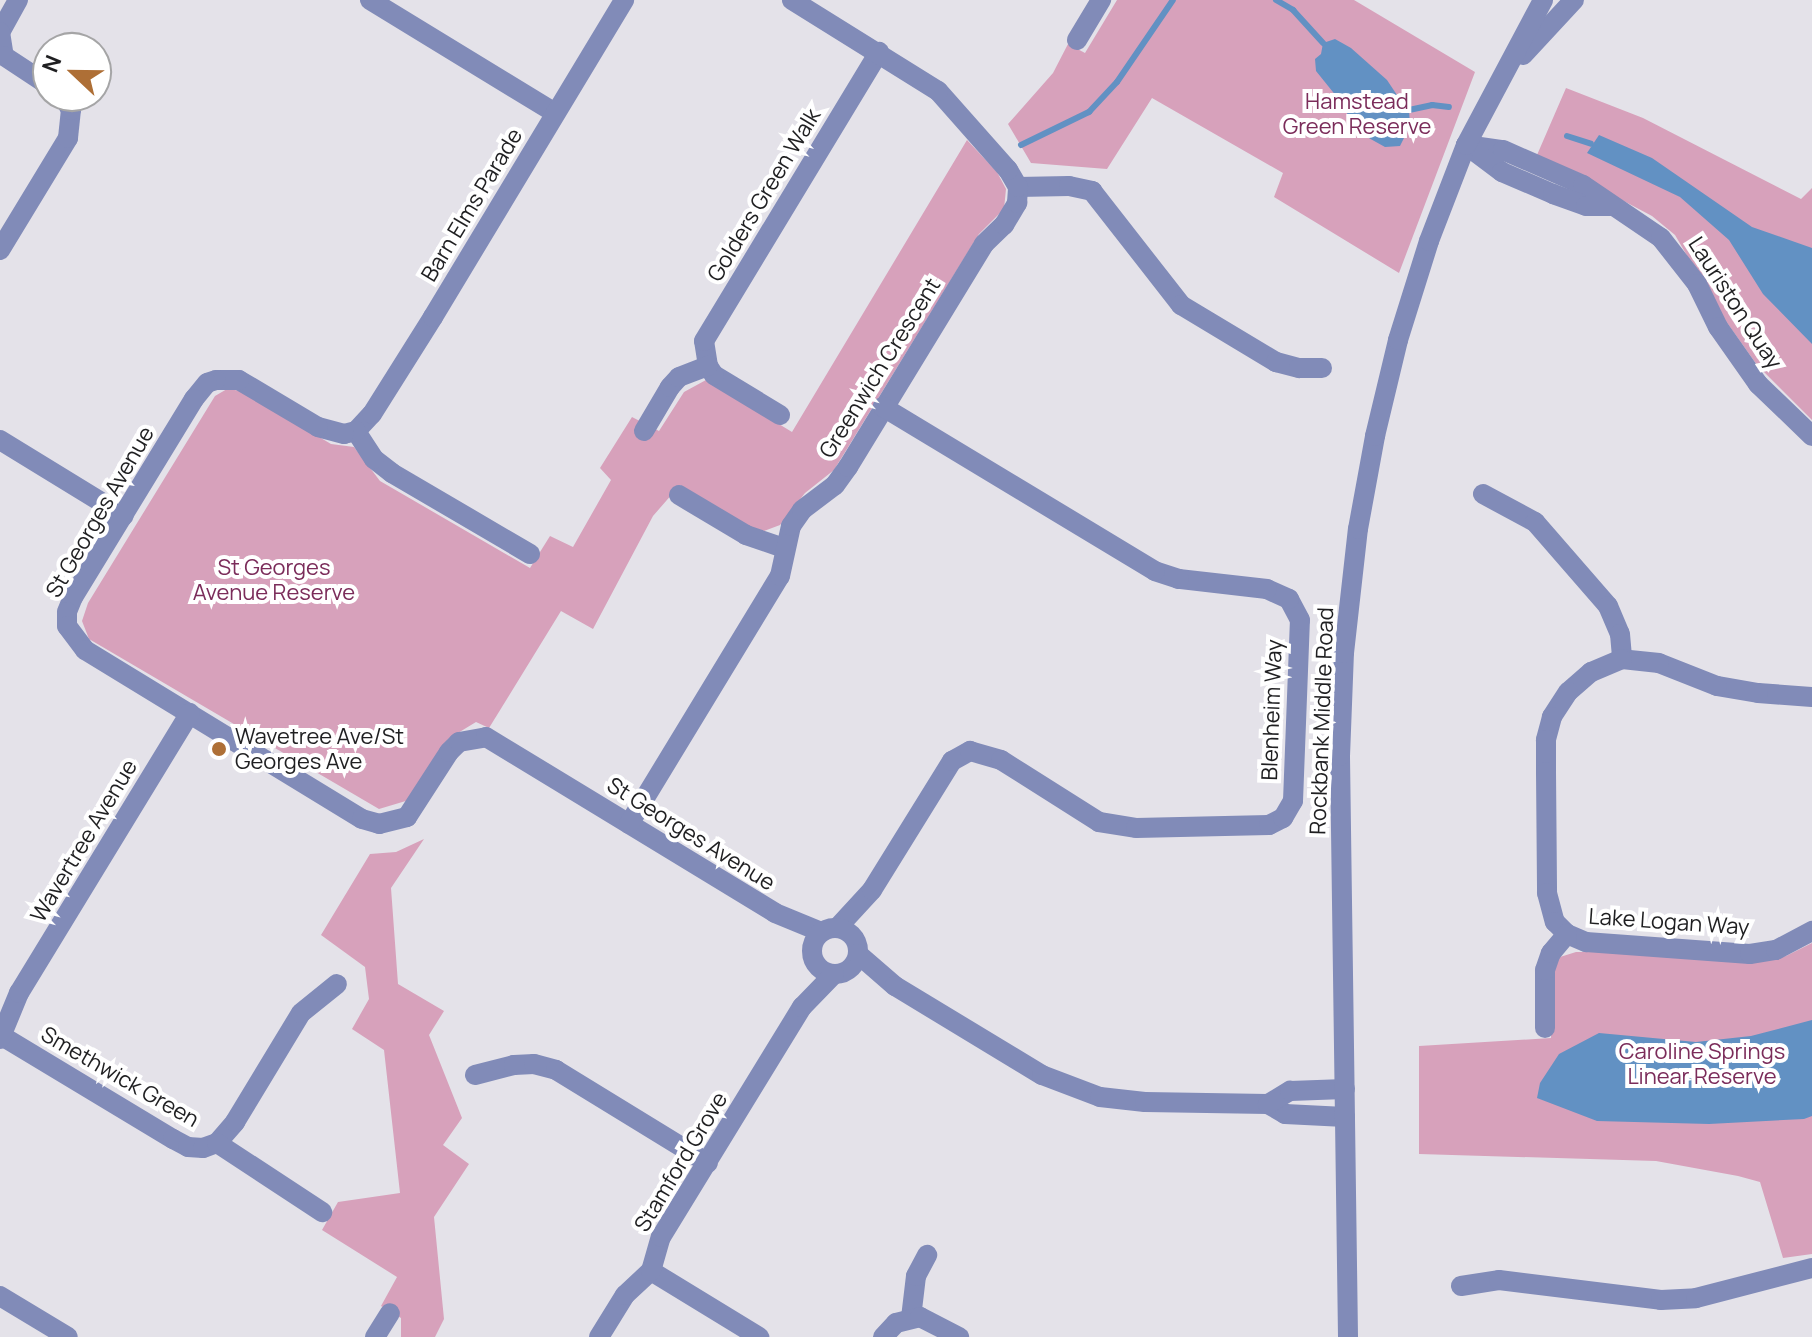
<!DOCTYPE html>
<style>
body{margin:0}
#map{position:relative;width:1812px;height:1337px;overflow:hidden;background:#e4e2e9;font-family:Manrope,sans-serif}
div>[style]{position:absolute}
[style*='--x']{left:calc(var(--x)*1px);top:calc(var(--y)*1px);width:calc(var(--w)*1px);rotate:calc(var(--a)*1deg)}
.green>*{inset:0;background:#d7a1bb}
.water>*{inset:0;background:#6291c3}
.stream>*{height:6px;margin:-3px;padding:0 3px;transform-origin:3px;border-radius:3px;background:#6291c3}
.minor>*{height:20px;margin:-10px;padding:0 10px;transform-origin:10px;border-radius:10px;background:#818bb8}
.minor>.ring{margin:-10px;padding:0;box-sizing:content-box;background:none;border:20px solid #818bb8;border-radius:50%}
.tertiary>*{height:20px;margin:-10px;padding:0 10px;transform-origin:10px;border-radius:10px;background:#818bb8}
.dots>*{width:22px;height:22px;translate:-50% -50%;box-sizing:border-box;border:4px solid #fff;border-radius:50%}
span{translate:-50% -50%;white-space:nowrap;text-align:center;line-height:1.15;-webkit-text-stroke:8px #fff;paint-order:stroke}
.park-label{font-size:22px;color:#7b2c5a}
.street-label{font-size:22px;color:#1f1f21}
.poi-label{font-size:22px;color:#1f1f21}
.left{translate:0 -50%;text-align:left}
.north{position:absolute;left:32px;top:32px;width:80px;height:80px;box-sizing:border-box;background:#fff;border:2px solid #a5a5a6;border-radius:50%;rotate:292deg;font-size:22px;font-weight:700;line-height:32px;text-align:center;color:#1f1f21}
.north::after{content:'';display:block;margin:auto;width:28px;height:36px;background:#ae6f36;clip-path:polygon(50% 0,100% 100%,50% 72%,0 100%)}
</style>
<div id="map">
<div class="green">
<div style="clip-path:polygon(1117px 0,1354px 0,1475px 72px,1399px 273px,1274px 197px,1283px 173px,1152px 98px,1107px 169px,1031px 163px,1008px 124px,1053px 73px,1068px 44px,1085px 53px)"></div>
<div style="clip-path:polygon(1566px 88px,1643px 118px,1801px 199px,1812px 188px,1812px 420px,1757px 365px,1723px 317px,1675px 235px,1652px 216px,1537px 155px)"></div>
<div style="clip-path:polygon(967px 140px,997px 172px,1006px 189px,1004px 209px,979px 234px,834px 470px,805px 493px,780px 525px,764px 531px,751px 527px,680px 485px,653px 516px,593px 629px,561px 611px,489px 728px,476px 722px,448px 739px,409px 800px,379px 809px,89px 639px,82px 621px,88px 603px,215px 396px,227px 389px,242px 391px,331px 444px,354px 447px,380px 481px,530px 568px,550px 536px,573px 547px,611px 480px,600px 468px,632px 417px,659px 431px,684px 392px,706px 380px,792px 432px)"></div>
<div style="clip-path:polygon(424px 839px,391px 888px,398px 984px,444px 1011px,429px 1035px,462px 1118px,443px 1145px,469px 1164px,434px 1217px,444px 1319px,435px 1337px,401px 1337px,401px 1318px,381px 1306px,397px 1277px,322px 1230px,338px 1202px,400px 1193px,384px 1050px,352px 1029px,369px 999px,365px 967px,321px 935px,370px 854px,396px 852px)"></div>
<div style="clip-path:polygon(1812px 943px,1812px 1254px,1783px 1258px,1760px 1182px,1738px 1176px,1656px 1161px,1419px 1154px,1419px 1046px,1551px 1038px,1553px 967px,1560px 957px,1576px 952px,1598px 952px,1755px 962px,1786px 956px)"></div>
</div>
<div class="water">
<div style="clip-path:polygon(1335px 39px,1351px 48px,1387px 80px,1397px 95px,1399px 106px,1409px 110px,1410px 126px,1400px 146px,1385px 147px,1367px 137px,1363px 128px,1349px 119px,1345px 107px,1316px 71px,1315px 59px,1321px 54px,1323px 43px)"></div>
<div style="clip-path:polygon(1599px 135px,1652px 158px,1752px 227px,1812px 248px,1812px 344px,1763px 294px,1729px 240px,1680px 197px,1587px 153px)"></div>
<div style="clip-path:polygon(1812px 1020px,1812px 1116px,1804px 1119px,1709px 1124px,1597px 1121px,1537px 1098px,1540px 1083px,1559px 1054px,1599px 1033px,1696px 1042px,1751px 1036px)"></div>
</div>
<div class="stream">
<div style="--x:1276;--y:0;--w:20;--a:30"></div>
<div style="--x:1293;--y:10;--w:45;--a:47.7"></div>
<div style="--x:1409;--y:110;--w:24;--a:-12"></div>
<div style="--x:1432;--y:105;--w:17;--a:7"></div>
<div style="--x:1567;--y:136;--w:25;--a:18"></div>
<div style="--x:1021;--y:145;--w:76;--a:-25.9"></div>
<div style="--x:1089;--y:112;--w:41;--a:-47"></div>
<div style="--x:1117;--y:82;--w:99;--a:-55.7"></div>
</div>
<div class="minor">
<div style="--x:18;--y:0;--w:37;--a:119"></div>
<div style="--x:0;--y:32;--w:24;--a:81"></div>
<div style="--x:4;--y:56;--w:53;--a:33.4"></div>
<div style="--x:370;--y:0;--w:217;--a:31.4"></div>
<div style="--x:1077;--y:40;--w:47;--a:-59"></div>
<div style="--x:1466;--y:145;--w:37;--a:8"></div>
<div style="--x:1503;--y:150;--w:87;--a:23.6"></div>
<div style="--x:1583;--y:185;--w:94;--a:34.2"></div>
<div style="--x:1661;--y:238;--w:58;--a:52"></div>
<div style="--x:1697;--y:284;--w:48;--a:64"></div>
<div style="--x:1718;--y:327;--w:70;--a:54.9"></div>
<div style="--x:1758;--y:384;--w:75;--a:43.9"></div>
<div style="--x:1466;--y:145;--w:45;--a:36.9"></div>
<div style="--x:1502;--y:172;--w:56;--a:23.3"></div>
<div style="--x:1553;--y:194;--w:35;--a:20"></div>
<div style="--x:1586;--y:206;--w:25;--a:0"></div>
<div style="--x:1018;--y:187;--w:51;--a:-1.1"></div>
<div style="--x:1069;--y:186;--w:24;--a:12"></div>
<div style="--x:1092;--y:191;--w:145;--a:52"></div>
<div style="--x:1181;--y:305;--w:111;--a:31"></div>
<div style="--x:1276;--y:362;--w:24;--a:15"></div>
<div style="--x:1299;--y:368;--w:23;--a:0"></div>
<div style="--x:0;--y:250;--w:131;--a:-58.7"></div>
<div style="--x:68;--y:138;--w:28;--a:-84"></div>
<div style="--x:71;--y:110;--w:16;--a:-120"></div>
<div style="--x:780;--y:415;--w:77;--a:-148.8"></div>
<div style="--x:714;--y:375;--w:11;--a:-124"></div>
<div style="--x:708;--y:366;--w:25;--a:-99"></div>
<div style="--x:704;--y:341;--w:338;--a:-58.8"></div>
<div style="--x:356;--y:431;--w:23;--a:-47"></div>
<div style="--x:372;--y:414;--w:115;--a:-57.8"></div>
<div style="--x:433;--y:317;--w:370;--a:-58.9"></div>
<div style="--x:644;--y:431;--w:51;--a:-59.4"></div>
<div style="--x:670;--y:387;--w:13;--a:-48"></div>
<div style="--x:679;--y:377;--w:31;--a:-21"></div>
<div style="--x:0;--y:440;--w:145;--a:31.5"></div>
<div style="--x:1483;--y:494;--w:59;--a:28.3"></div>
<div style="--x:1535;--y:522;--w:111;--a:49"></div>
<div style="--x:1608;--y:606;--w:30;--a:67"></div>
<div style="--x:1620;--y:634;--w:25;--a:85"></div>
<div style="--x:679;--y:495;--w:78;--a:30.8"></div>
<div style="--x:746;--y:535;--w:40;--a:18.9"></div>
<div style="--x:530;--y:554;--w:160;--a:-149.6"></div>
<div style="--x:392;--y:473;--w:23;--a:-142"></div>
<div style="--x:374;--y:459;--w:33;--a:-123"></div>
<div style="--x:356;--y:431;--w:12;--a:166"></div>
<div style="--x:344;--y:434;--w:27;--a:-165"></div>
<div style="--x:318;--y:427;--w:92;--a:-149.3"></div>
<div style="--x:239;--y:380;--w:23;--a:180"></div>
<div style="--x:216;--y:380;--w:9;--a:162"></div>
<div style="--x:207;--y:383;--w:21;--a:129"></div>
<div style="--x:194;--y:399;--w:232;--a:121.4"></div>
<div style="--x:73;--y:597;--w:16;--a:112"></div>
<div style="--x:67;--y:612;--w:14;--a:90"></div>
<div style="--x:67;--y:626;--w:30;--a:53"></div>
<div style="--x:85;--y:650;--w:324;--a:31.4"></div>
<div style="--x:362;--y:819;--w:18;--a:16"></div>
<div style="--x:379;--y:824;--w:29;--a:-14"></div>
<div style="--x:407;--y:817;--w:77;--a:-57.1"></div>
<div style="--x:449;--y:752;--w:14;--a:-45"></div>
<div style="--x:459;--y:742;--w:27;--a:-10"></div>
<div style="--x:486;--y:737;--w:338;--a:31.3"></div>
<div style="--x:775;--y:913;--w:50;--a:22.4"></div>
<div style="--x:1812;--y:697;--w:54;--a:-175.8"></div>
<div style="--x:1758;--y:693;--w:42;--a:-170.3"></div>
<div style="--x:1717;--y:686;--w:62;--a:-158.4"></div>
<div style="--x:1659;--y:663;--w:37;--a:-174"></div>
<div style="--x:1622;--y:659;--w:34;--a:157"></div>
<div style="--x:1591;--y:672;--w:30;--a:139"></div>
<div style="--x:1568;--y:692;--w:30;--a:123"></div>
<div style="--x:1552;--y:717;--w:24;--a:105"></div>
<div style="--x:1546;--y:740;--w:32;--a:90"></div>
<div style="--x:1546;--y:772;--w:121;--a:89.5"></div>
<div style="--x:1547;--y:893;--w:30;--a:75"></div>
<div style="--x:1555;--y:922;--w:17;--a:45"></div>
<div style="--x:1567;--y:934;--w:21;--a:23"></div>
<div style="--x:1586;--y:942;--w:164;--a:4.2"></div>
<div style="--x:1750;--y:954;--w:26;--a:-9"></div>
<div style="--x:1776;--y:950;--w:41;--a:-27.8"></div>
<div style="--x:629;--y:824;--w:290;--a:-58.7"></div>
<div style="--x:780;--y:576;--w:51;--a:-77.6"></div>
<div style="--x:791;--y:526;--w:19;--a:-55"></div>
<div style="--x:802;--y:510;--w:41;--a:-37.1"></div>
<div style="--x:835;--y:485;--w:22;--a:-54"></div>
<div style="--x:848;--y:467;--w:261;--a:-58.6"></div>
<div style="--x:984;--y:244;--w:28;--a:-44"></div>
<div style="--x:1004;--y:225;--w:26;--a:-59"></div>
<div style="--x:1017;--y:203;--w:16;--a:-86"></div>
<div style="--x:1018;--y:187;--w:20;--a:-120"></div>
<div style="--x:1008;--y:170;--w:106;--a:-131.5"></div>
<div style="--x:938;--y:91;--w:172;--a:-148.1"></div>
<div style="--x:838;--y:927;--w:50;--a:-47.4"></div>
<div style="--x:872;--y:890;--w:152;--a:-58.2"></div>
<div style="--x:952;--y:761;--w:21;--a:-29"></div>
<div style="--x:970;--y:751;--w:32;--a:16"></div>
<div style="--x:1001;--y:760;--w:116;--a:32.3"></div>
<div style="--x:1099;--y:822;--w:37;--a:9"></div>
<div style="--x:1136;--y:828;--w:133;--a:-1.3"></div>
<div style="--x:1269;--y:825;--w:16;--a:-27"></div>
<div style="--x:1283;--y:818;--w:20;--a:-60"></div>
<div style="--x:1293;--y:801;--w:181;--a:-87.8"></div>
<div style="--x:1300;--y:620;--w:24;--a:-118"></div>
<div style="--x:1289;--y:599;--w:24;--a:-156"></div>
<div style="--x:1267;--y:589;--w:89;--a:-173.5"></div>
<div style="--x:1179;--y:579;--w:25;--a:-162"></div>
<div style="--x:1155;--y:571;--w:318;--a:-148.9"></div>
<div class="ring" style="left:812px;top:928px;width:26px;height:26px"></div>
<div style="--x:858;--y:954;--w:49;--a:40.9"></div>
<div style="--x:895;--y:986;--w:172;--a:31.2"></div>
<div style="--x:1042;--y:1075;--w:62;--a:20.8"></div>
<div style="--x:1100;--y:1097;--w:45;--a:6.3"></div>
<div style="--x:1145;--y:1102;--w:123;--a:0.9"></div>
<div style="--x:1268;--y:1104;--w:20;--a:30"></div>
<div style="--x:1285;--y:1114;--w:60;--a:2.9"></div>
<div style="--x:1545;--y:1028;--w:58;--a:-90"></div>
<div style="--x:1545;--y:970;--w:18;--a:-71"></div>
<div style="--x:1551;--y:953;--w:25;--a:-50"></div>
<div style="--x:2;--y:1036;--w:200;--a:31.1"></div>
<div style="--x:173;--y:1139;--w:17;--a:28"></div>
<div style="--x:188;--y:1147;--w:15;--a:4"></div>
<div style="--x:203;--y:1148;--w:15;--a:-20"></div>
<div style="--x:217;--y:1143;--w:28;--a:-49"></div>
<div style="--x:235;--y:1122;--w:127;--a:-58.8"></div>
<div style="--x:301;--y:1013;--w:46;--a:-38.9"></div>
<div style="--x:0;--y:1039;--w:50;--a:-67.6"></div>
<div style="--x:19;--y:993;--w:328;--a:-58.6"></div>
<div style="--x:475;--y:1075;--w:40;--a:-14.4"></div>
<div style="--x:514;--y:1065;--w:20;--a:-3"></div>
<div style="--x:534;--y:1064;--w:23;--a:15"></div>
<div style="--x:556;--y:1070;--w:178;--a:31.5"></div>
<div style="--x:1268;--y:1104;--w:26;--a:-31"></div>
<div style="--x:1290;--y:1091;--w:55;--a:-2.1"></div>
<div style="--x:217;--y:1143;--w:126;--a:33.3"></div>
<div style="--x:651;--y:1271;--w:127;--a:31.4"></div>
<div style="--x:1461;--y:1286;--w:38;--a:-9"></div>
<div style="--x:1499;--y:1280;--w:163;--a:7"></div>
<div style="--x:1661;--y:1300;--w:35;--a:-3"></div>
<div style="--x:1696;--y:1298;--w:120;--a:-14.5"></div>
<div style="--x:0;--y:1296;--w:79;--a:31.1"></div>
<div style="--x:911;--y:1318;--w:42;--a:-83.2"></div>
<div style="--x:916;--y:1276;--w:24;--a:-62"></div>
<div style="--x:375;--y:1337;--w:28;--a:-58"></div>
<div style="--x:599;--y:1337;--w:49;--a:-58.2"></div>
<div style="--x:625;--y:1295;--w:35;--a:-43"></div>
<div style="--x:651;--y:1271;--w:35;--a:-74"></div>
<div style="--x:661;--y:1237;--w:270;--a:-58.5"></div>
<div style="--x:802;--y:1007;--w:46;--a:-45.9"></div>
<div style="--x:883;--y:1337;--w:19;--a:-47"></div>
<div style="--x:896;--y:1323;--w:25;--a:-14"></div>
<div style="--x:920;--y:1317;--w:44;--a:27.1"></div>
</div>
<div class="tertiary">
<div style="--x:1523;--y:55;--w:75;--a:-47.2"></div>
<div style="--x:1348;--y:1337;--w:581;--a:-90.79"></div>
<div style="--x:1340;--y:756;--w:103;--a:-87.8"></div>
<div style="--x:1344;--y:653;--w:125;--a:-83.6"></div>
<div style="--x:1358;--y:529;--w:95;--a:-79.6"></div>
<div style="--x:1375;--y:436;--w:99;--a:-76.5"></div>
<div style="--x:1398;--y:340;--w:104;--a:-72.6"></div>
<div style="--x:1429;--y:241;--w:103;--a:-68.9"></div>
<div style="--x:1466;--y:145;--w:164;--a:-62"></div>
</div>
<div class="dots">
<div style="left:219px;top:749px;background:#ae6f36"></div>
</div>
<div class="park-label">
<span style="left:1357px;top:114px">Hamstead<br>Green Reserve</span>
<span style="left:274px;top:580px">St Georges<br>Avenue Reserve</span>
<span style="left:1702px;top:1064px">Caroline Springs<br>Linear Reserve</span>
</div>
<div class="street-label">
<span style="left:764px;top:195px;rotate:-59deg">Golders Green Walk</span>
<span style="left:472px;top:205px;rotate:-59deg">Barn Elms Parade</span>
<span style="left:1735px;top:303px;rotate:57deg">Lauriston Quay</span>
<span style="left:880px;top:368px;rotate:-58deg">Greenwich Crescent</span>
<span style="left:100px;top:512px;rotate:-60deg">St Georges Avenue</span>
<span style="left:1272px;top:710px;rotate:-88deg">Blenheim Way</span>
<span style="left:1322px;top:721px;rotate:-88deg">Rockbank Middle Road</span>
<span style="left:691px;top:834px;rotate:32deg">St Georges Avenue</span>
<span style="left:84px;top:841px;rotate:-59deg">Wavertree Avenue</span>
<span style="left:1669px;top:922px;rotate:4deg">Lake Logan Way</span>
<span style="left:120px;top:1077px;rotate:30deg">Smethwick Green</span>
<span style="left:681px;top:1162px;rotate:-59deg">Stamford Grove</span>
</div>
<div class="poi-label">
<span class="left" style="left:235px;top:749px">Wavetree Ave/St<br>Georges Ave</span>
</div>
<div class="north">N</div>
</div>
